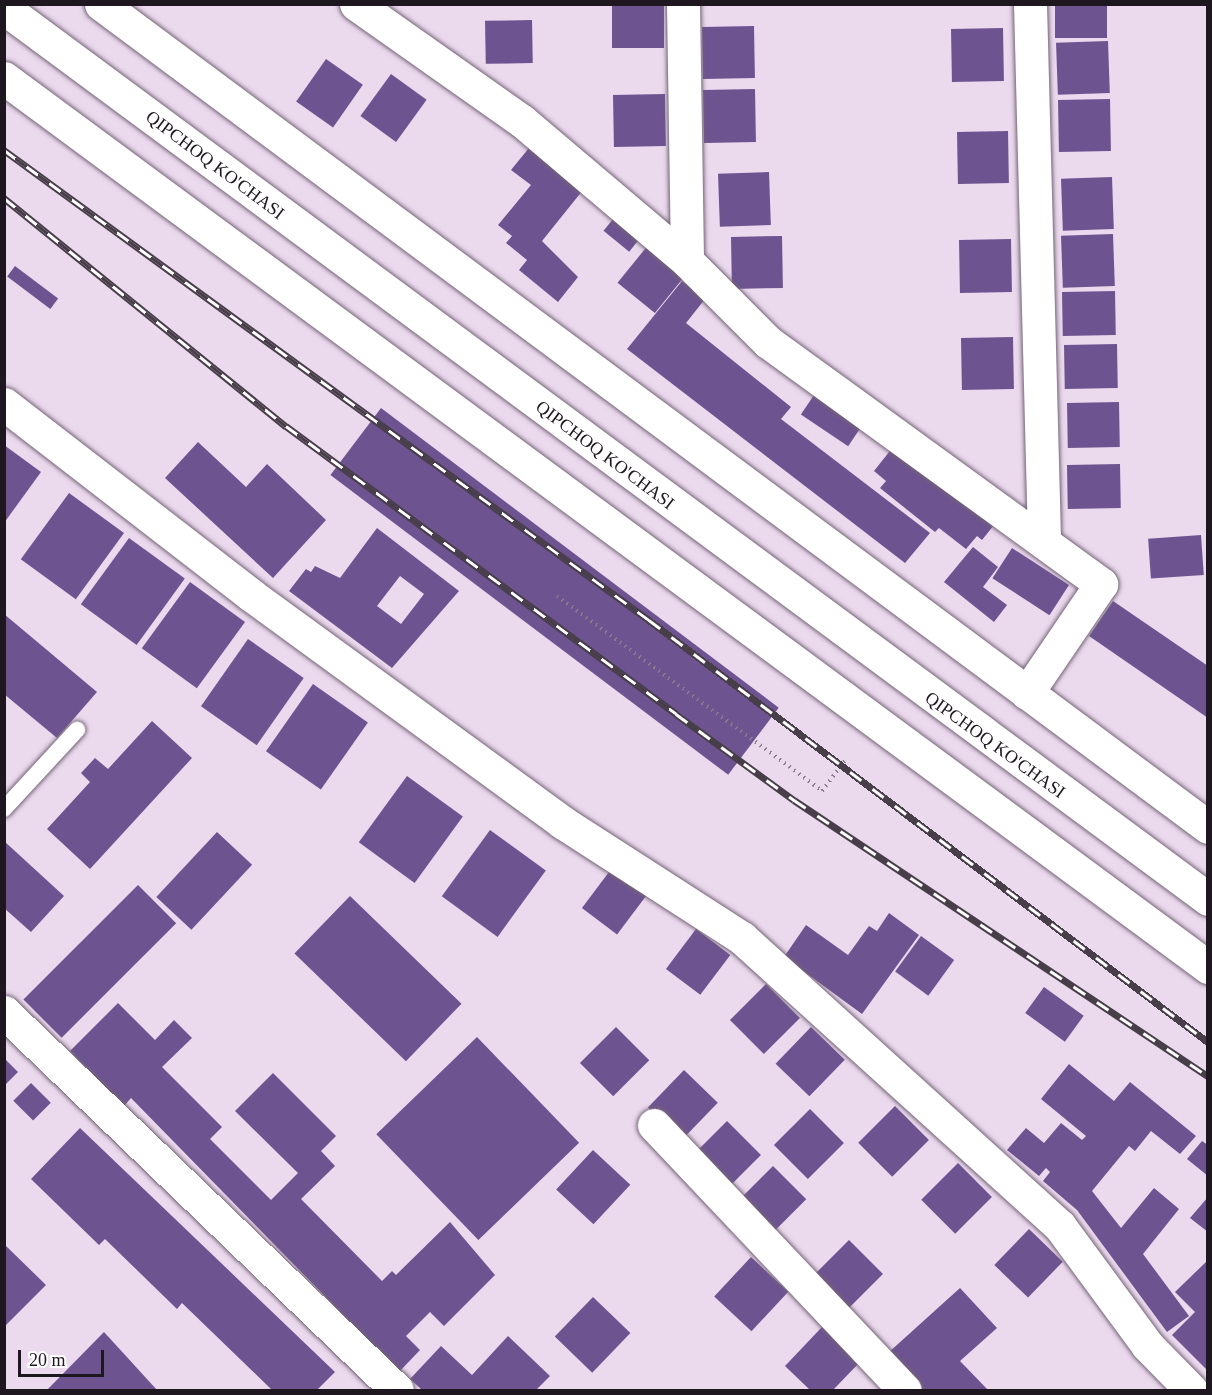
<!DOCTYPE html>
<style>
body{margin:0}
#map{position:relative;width:1212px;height:1395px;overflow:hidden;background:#ebd9ee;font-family:"Times New Roman",serif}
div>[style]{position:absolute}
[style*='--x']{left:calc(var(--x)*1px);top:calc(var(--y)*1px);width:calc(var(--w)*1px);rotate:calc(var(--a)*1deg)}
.building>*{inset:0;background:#6d5491;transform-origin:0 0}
.path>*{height:4px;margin-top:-2px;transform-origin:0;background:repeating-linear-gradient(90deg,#897c8b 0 1.5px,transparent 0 6px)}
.roads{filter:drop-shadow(0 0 2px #746376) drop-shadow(0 0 2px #746376)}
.service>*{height:16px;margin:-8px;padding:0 8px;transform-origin:8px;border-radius:8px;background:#fff}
.minor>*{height:33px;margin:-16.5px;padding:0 16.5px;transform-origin:16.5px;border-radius:16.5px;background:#fff}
.primary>*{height:33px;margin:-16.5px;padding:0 16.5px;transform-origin:16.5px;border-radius:16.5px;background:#fff}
.rail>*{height:7px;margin-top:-3.5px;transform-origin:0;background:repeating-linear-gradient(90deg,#fff 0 14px,#483e49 0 28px);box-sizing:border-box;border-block:2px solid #483e49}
span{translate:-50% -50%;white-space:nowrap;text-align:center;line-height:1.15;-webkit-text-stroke:6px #fff;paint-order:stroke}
.street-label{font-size:18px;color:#1e171f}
.frame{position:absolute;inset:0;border:6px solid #1e171f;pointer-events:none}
.scale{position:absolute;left:18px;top:1350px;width:86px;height:27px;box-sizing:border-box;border:3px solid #1e171f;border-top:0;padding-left:8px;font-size:18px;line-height:21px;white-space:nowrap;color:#1e171f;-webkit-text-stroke:4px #fff;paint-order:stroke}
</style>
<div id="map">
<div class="building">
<div style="left:612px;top:4px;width:52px;height:44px"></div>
<div style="left:1055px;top:4px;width:52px;height:34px"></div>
<div style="left:532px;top:20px;width:43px;height:47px;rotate:89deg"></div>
<div style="left:754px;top:26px;width:52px;height:52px;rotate:89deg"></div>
<div style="left:1003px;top:28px;width:53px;height:52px;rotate:89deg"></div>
<div style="left:1108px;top:41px;width:52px;height:52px;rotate:88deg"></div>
<div style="left:326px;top:59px;width:45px;height:52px;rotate:35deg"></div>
<div style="left:391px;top:74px;width:44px;height:52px;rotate:36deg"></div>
<div style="left:755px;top:89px;width:53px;height:52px;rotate:89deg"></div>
<div style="left:665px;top:94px;width:52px;height:52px;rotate:89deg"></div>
<div style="left:1110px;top:99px;width:52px;height:52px;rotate:89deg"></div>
<div style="left:1008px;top:131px;width:52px;height:51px;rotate:89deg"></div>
<div style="clip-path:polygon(533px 143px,587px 185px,542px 241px,578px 277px,558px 302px,519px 270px,527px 260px,506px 243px,512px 236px,498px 225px,531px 185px,511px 170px)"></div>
<div style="left:769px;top:172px;width:53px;height:51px;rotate:88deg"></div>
<div style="left:1112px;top:177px;width:52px;height:51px;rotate:88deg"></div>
<div style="left:618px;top:213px;width:33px;height:23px;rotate:39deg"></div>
<div style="left:1113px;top:234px;width:52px;height:52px;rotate:88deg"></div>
<div style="left:782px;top:236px;width:52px;height:51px;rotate:89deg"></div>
<div style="left:1011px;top:239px;width:53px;height:52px;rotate:89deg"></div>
<div style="left:649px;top:244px;width:48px;height:50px;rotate:39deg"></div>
<div style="left:15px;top:266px;width:54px;height:13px;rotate:37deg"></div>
<div style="clip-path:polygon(682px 281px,705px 299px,686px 323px,791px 407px,781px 419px,930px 533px,905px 563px,627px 349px)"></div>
<div style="left:1115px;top:291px;width:44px;height:53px;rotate:89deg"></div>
<div style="left:1013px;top:337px;width:52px;height:52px;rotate:89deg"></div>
<div style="left:1117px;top:344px;width:44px;height:53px;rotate:89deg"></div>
<div style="left:816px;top:392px;width:57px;height:27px;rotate:34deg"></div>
<div style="left:1119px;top:402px;width:45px;height:52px;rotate:89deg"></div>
<div style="left:381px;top:408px;width:498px;height:84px;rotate:37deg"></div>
<div style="clip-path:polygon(198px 442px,246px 487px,267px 464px,326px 520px,273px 578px,165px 478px)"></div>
<div style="clip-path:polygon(4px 445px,41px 472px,4px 523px)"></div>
<div style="clip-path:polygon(893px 447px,994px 525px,982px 540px,977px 536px,966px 549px,939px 528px,935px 532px,880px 488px,886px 481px,874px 471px)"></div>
<div style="left:1120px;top:464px;width:44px;height:53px;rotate:89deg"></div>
<div style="left:69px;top:493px;width:68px;height:82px;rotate:36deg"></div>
<div style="clip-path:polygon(evenodd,377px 528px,459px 591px,392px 668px,289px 591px,306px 569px,311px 572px,315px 566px,340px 578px,377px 528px,400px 576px,424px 594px,401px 624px,377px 606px,400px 576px)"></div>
<div style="left:1201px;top:535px;width:40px;height:53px;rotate:86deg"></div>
<div style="left:129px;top:538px;width:69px;height:82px;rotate:36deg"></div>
<div style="clip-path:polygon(973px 547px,998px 567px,983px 587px,1007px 605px,994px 622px,944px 582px)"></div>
<div style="left:1012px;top:548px;width:68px;height:36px;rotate:33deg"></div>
<div style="left:190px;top:582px;width:68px;height:82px;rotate:36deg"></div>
<div style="clip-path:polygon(1113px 601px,1208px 666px,1208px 718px,1089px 636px)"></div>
<div style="clip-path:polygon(4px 614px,97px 692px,57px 738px,4px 694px)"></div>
<div style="left:248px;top:639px;width:68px;height:82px;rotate:35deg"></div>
<div style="left:313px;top:684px;width:67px;height:82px;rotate:35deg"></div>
<div style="clip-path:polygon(152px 721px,192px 758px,90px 869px,47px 829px,90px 782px,81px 773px,95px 758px,108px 769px)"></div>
<div style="left:407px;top:776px;width:69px;height:82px;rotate:36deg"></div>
<div style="left:490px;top:830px;width:69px;height:82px;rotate:36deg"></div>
<div style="left:217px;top:832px;width:48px;height:89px;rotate:43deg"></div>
<div style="clip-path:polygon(4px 841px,64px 896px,31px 932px,4px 908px)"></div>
<div style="left:612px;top:868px;width:44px;height:50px;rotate:37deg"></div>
<div style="left:138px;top:885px;width:54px;height:162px;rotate:45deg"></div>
<div style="left:350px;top:896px;width:155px;height:80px;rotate:44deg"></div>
<div style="clip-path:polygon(889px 913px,919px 935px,862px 1014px,784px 957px,806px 925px,848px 955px,869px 926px,877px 931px)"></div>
<div style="left:696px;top:929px;width:43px;height:50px;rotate:37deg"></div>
<div style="left:921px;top:936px;width:41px;height:44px;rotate:36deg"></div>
<div style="left:766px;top:984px;width:48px;height:51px;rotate:45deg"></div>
<div style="left:1044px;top:987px;width:49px;height:32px;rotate:36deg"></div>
<div style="clip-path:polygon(118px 1003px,155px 1040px,174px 1020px,192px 1038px,162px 1067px,222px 1127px,210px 1139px,271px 1200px,298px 1173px,235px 1111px,273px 1073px,336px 1136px,321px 1151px,335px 1166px,301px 1199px,382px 1281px,392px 1271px,396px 1275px,450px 1222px,495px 1275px,444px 1326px,430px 1312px,406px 1336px,420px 1350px,399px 1372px,131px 1098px,124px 1106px,70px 1051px)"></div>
<div style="left:616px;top:1027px;width:47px;height:51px;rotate:45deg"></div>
<div style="left:811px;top:1027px;width:47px;height:51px;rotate:44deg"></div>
<div style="left:477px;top:1037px;width:147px;height:140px;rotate:46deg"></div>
<div style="clip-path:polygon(4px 1058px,18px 1072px,4px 1086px)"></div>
<div style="clip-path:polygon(1069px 1064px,1114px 1101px,1130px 1082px,1196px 1136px,1180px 1154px,1151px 1131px,1135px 1151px,1129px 1146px,1092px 1191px,1121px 1228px,1154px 1188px,1179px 1209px,1143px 1254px,1189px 1316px,1167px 1332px,1077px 1210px,1043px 1181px,1050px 1172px,1046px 1168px,1039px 1176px,1007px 1150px,1026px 1128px,1044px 1143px,1061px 1123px,1082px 1140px,1086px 1136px,1041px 1099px)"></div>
<div style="left:684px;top:1070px;width:47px;height:52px;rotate:44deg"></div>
<div style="left:31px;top:1083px;width:28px;height:25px;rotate:45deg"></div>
<div style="left:895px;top:1106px;width:48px;height:52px;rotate:45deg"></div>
<div style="left:810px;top:1109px;width:48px;height:51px;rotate:45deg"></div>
<div style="left:727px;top:1121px;width:48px;height:52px;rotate:45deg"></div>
<div style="clip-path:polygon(80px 1128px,335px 1372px,317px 1390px,272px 1390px,182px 1303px,177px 1309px,105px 1239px,99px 1245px,31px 1179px)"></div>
<div style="clip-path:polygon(1202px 1141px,1208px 1145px,1208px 1176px,1187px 1159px)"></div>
<div style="left:593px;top:1150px;width:51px;height:54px;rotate:43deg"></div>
<div style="left:958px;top:1163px;width:48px;height:52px;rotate:45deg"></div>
<div style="left:773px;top:1166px;width:47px;height:52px;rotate:45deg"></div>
<div style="clip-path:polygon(1208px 1197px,1208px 1232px,1190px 1218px)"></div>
<div style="left:1029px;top:1229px;width:47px;height:50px;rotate:44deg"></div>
<div style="left:849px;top:1240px;width:48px;height:52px;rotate:45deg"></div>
<div style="clip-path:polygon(4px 1244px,46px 1285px,4px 1327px)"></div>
<div style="left:751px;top:1257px;width:51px;height:54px;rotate:43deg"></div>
<div style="clip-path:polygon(1208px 1260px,1208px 1371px,1172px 1335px,1195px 1312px,1175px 1292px)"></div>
<div style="clip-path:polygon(960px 1288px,997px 1328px,960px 1361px,988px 1390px,922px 1390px,888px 1353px)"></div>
<div style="left:593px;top:1297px;width:52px;height:55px;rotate:44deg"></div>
<div style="clip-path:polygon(822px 1327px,860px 1362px,833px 1390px,810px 1390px,785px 1366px)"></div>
<div style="clip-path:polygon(104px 1332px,157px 1390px,47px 1390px)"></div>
<div style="clip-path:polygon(508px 1336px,550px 1376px,536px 1390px,422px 1390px,410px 1379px,441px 1346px,472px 1375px)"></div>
</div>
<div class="path">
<div style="--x:557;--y:596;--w:329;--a:36.3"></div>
<div style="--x:822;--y:791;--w:38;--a:-53"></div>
</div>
<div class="roads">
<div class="service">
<div style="--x:4;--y:809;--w:108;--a:-47.3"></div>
</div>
<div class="minor">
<div style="--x:101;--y:4;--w:1379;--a:36.63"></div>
<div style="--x:356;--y:4;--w:203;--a:35.2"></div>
<div style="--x:522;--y:121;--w:216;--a:40.3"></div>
<div style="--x:687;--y:261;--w:115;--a:45"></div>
<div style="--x:768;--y:342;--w:412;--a:36"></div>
<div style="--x:1101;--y:584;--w:132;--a:124.2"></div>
<div style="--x:683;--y:4;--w:257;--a:89.1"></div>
<div style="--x:1030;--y:4;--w:536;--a:88.5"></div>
<div style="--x:4;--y:404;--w:312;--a:37.7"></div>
<div style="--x:251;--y:595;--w:385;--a:36.1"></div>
<div style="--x:562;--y:822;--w:214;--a:32.8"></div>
<div style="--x:742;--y:938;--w:428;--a:42.2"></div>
<div style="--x:1059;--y:1225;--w:149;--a:53.7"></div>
<div style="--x:1147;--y:1345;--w:63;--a:45.6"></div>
<div style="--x:4;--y:1012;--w:545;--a:43.89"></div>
<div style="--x:654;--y:1125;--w:365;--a:46.6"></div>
</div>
<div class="primary">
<div style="--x:4;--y:8;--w:1498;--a:36.5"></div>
<div style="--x:4;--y:78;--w:1497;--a:36.44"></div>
</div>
</div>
<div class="rail">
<div style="--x:4;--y:150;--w:798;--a:36.08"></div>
<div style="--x:649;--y:620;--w:700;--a:37.05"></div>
<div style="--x:4;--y:198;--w:363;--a:39"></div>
<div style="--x:286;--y:426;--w:485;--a:36.4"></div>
<div style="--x:676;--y:714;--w:146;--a:36.1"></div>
<div style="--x:794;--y:800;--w:498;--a:33.7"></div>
</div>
<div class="street-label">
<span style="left:215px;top:165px;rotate:37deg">QIPCHOQ KO'CHASI</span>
<span style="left:605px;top:455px;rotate:37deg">QIPCHOQ KO'CHASI</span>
<span style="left:995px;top:745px;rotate:36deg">QIPCHOQ KO'CHASI</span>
</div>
<div class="frame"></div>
<div class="scale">20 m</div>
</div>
